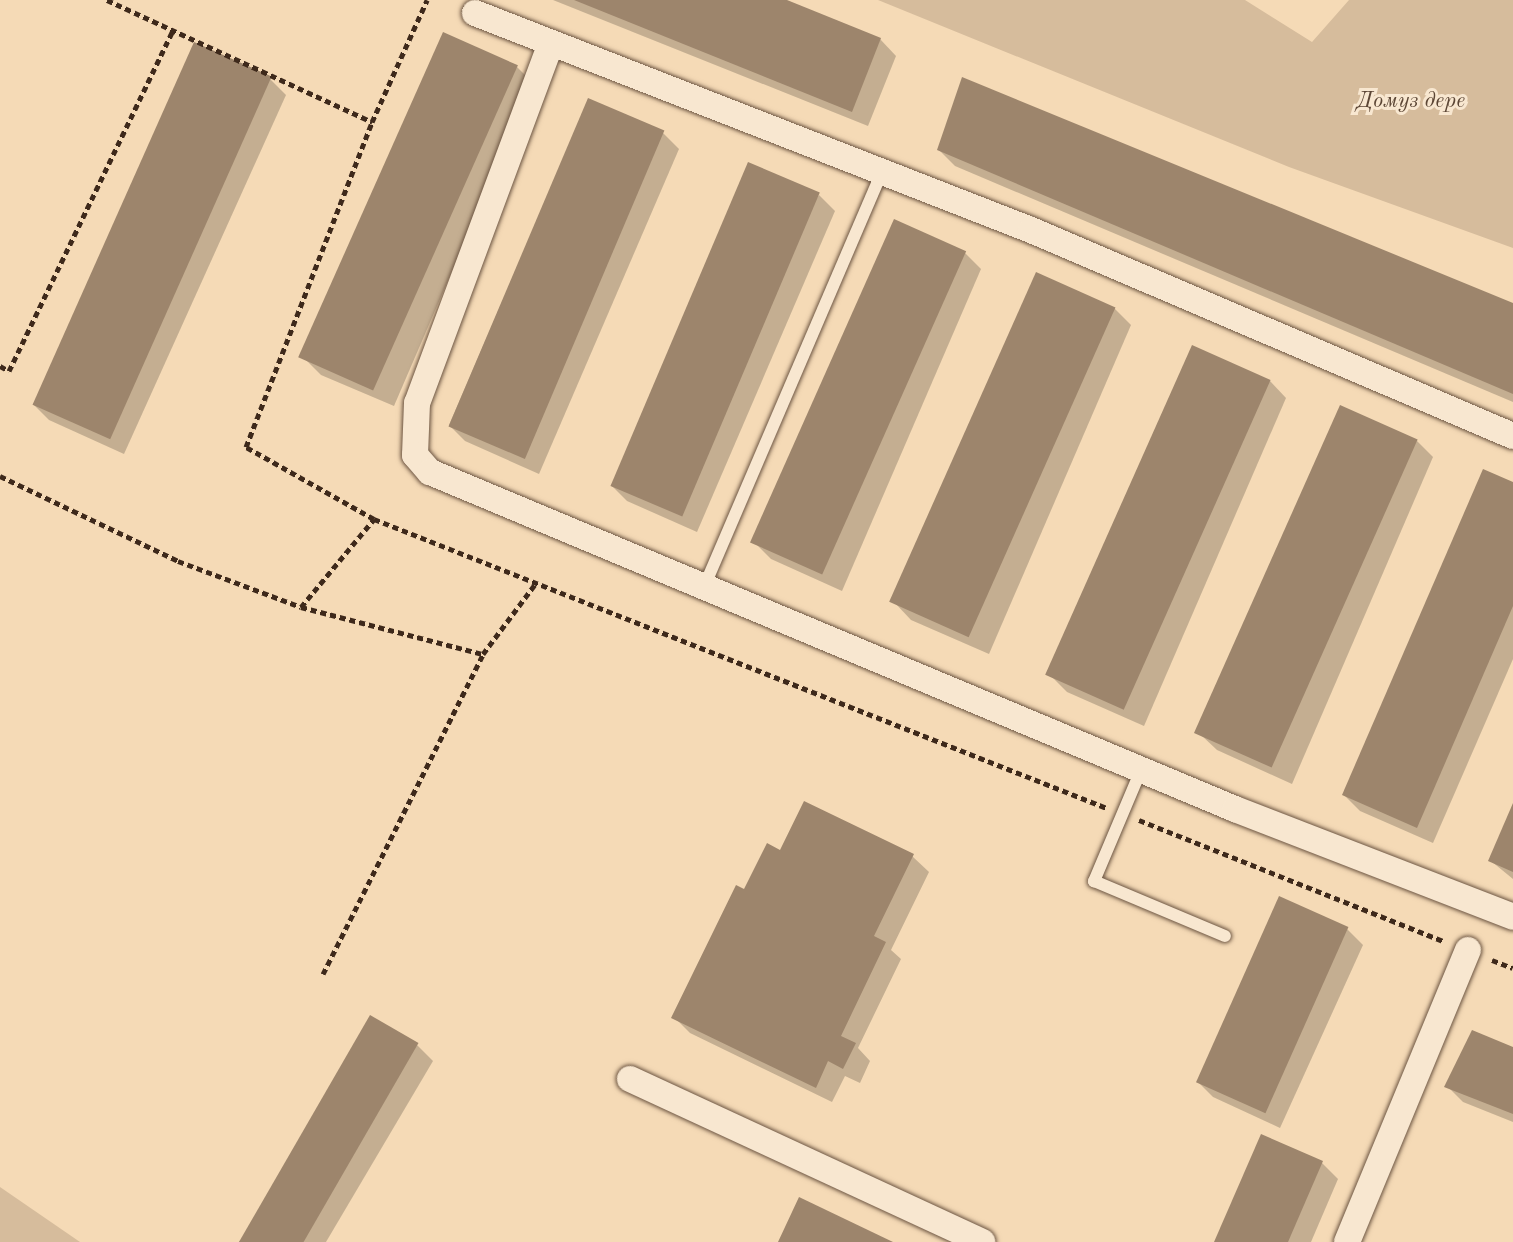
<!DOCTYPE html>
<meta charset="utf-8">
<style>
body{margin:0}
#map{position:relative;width:1513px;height:1242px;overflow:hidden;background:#f5dab6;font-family:"Old Standard TT",serif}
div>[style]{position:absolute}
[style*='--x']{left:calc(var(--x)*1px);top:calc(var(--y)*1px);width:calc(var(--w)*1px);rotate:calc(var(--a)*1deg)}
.green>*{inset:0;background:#d6bc9c}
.shadow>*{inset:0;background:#0003}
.building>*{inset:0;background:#9d856c;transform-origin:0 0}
.path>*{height:5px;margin-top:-2.5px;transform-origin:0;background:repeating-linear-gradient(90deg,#3e291b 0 6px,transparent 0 10px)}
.roads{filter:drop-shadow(0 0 2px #6c5542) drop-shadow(0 0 2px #6c5542)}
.service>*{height:12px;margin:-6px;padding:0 6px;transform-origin:6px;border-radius:6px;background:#f8e7d0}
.minor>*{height:26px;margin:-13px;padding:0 13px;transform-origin:13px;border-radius:13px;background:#f8e7d0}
span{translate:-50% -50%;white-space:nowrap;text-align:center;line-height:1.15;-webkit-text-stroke:6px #f8e7d0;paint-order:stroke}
.park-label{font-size:22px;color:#5c4635;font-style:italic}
</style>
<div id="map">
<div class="green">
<div style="clip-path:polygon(878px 0,1245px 0,1312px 42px,1349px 0,1513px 0,1513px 248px,1289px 167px)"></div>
<div style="clip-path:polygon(0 1187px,80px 1242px,0 1242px)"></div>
</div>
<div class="shadow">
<div style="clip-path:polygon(553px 0,781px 0,880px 39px,896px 56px,868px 126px)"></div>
<div style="clip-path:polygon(517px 67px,533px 83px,394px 406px,321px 375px,305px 359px)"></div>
<div style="clip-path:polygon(270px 79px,286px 95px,124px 454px,49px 420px,33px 404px)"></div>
<div style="clip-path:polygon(589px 100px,663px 133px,679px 149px,539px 474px,465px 441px,449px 425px)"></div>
<div style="clip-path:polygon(939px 150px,1513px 305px,1513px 402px,955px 166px)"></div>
<div style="clip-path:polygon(819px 195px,835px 211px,697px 532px,627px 501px,611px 485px)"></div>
<div style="clip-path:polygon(965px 253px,981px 269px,842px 591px,771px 559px,755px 543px)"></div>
<div style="clip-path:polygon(1037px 275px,1115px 309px,1131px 325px,989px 654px,911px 620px,895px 603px)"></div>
<div style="clip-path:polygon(1270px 381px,1286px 398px,1144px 726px,1067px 692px,1051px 676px)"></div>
<div style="clip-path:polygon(1417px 441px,1433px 457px,1292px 784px,1217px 750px,1200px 734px)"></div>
<div style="clip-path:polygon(1513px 484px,1513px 659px,1433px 843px,1360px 811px,1344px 795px)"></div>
<div style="clip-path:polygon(1513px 808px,1513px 879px,1491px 861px)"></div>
<div style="clip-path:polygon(781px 852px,912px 856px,929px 872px,891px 950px,901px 959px,858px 1048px,870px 1061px,860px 1083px,845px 1076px,832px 1102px,690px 1033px,674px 1017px,745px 891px)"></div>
<div style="clip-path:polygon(1347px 929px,1363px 945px,1280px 1128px,1213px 1097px,1197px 1081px)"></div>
<div style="clip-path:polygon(417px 1045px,433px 1061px,326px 1242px,239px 1242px)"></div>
<div style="clip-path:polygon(1513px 1050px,1513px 1122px,1463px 1102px,1447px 1086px)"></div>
<div style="clip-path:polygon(1262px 1136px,1322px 1163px,1338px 1179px,1311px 1242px,1216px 1242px)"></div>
</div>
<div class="building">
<div style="clip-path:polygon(574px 0,787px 0,881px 38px,852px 112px)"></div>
<div style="left:443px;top:32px;width:82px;height:356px;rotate:24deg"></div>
<div style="left:194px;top:42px;width:85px;height:397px;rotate:24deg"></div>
<div style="clip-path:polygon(962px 77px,1513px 303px,1513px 394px,937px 150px)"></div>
<div style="left:588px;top:98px;width:83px;height:357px;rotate:23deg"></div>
<div style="left:748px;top:162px;width:78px;height:352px;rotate:23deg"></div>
<div style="left:894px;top:219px;width:79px;height:354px;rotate:24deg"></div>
<div style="left:1036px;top:272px;width:87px;height:361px;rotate:24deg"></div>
<div style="left:1192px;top:345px;width:86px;height:361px;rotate:24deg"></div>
<div style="left:1340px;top:405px;width:85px;height:359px;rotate:24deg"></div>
<div style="clip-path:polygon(1483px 469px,1513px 482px,1513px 606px,1417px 828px,1342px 795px)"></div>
<div style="clip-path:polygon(804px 801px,914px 854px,874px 936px,886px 942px,841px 1036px,856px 1043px,843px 1069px,828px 1061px,816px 1088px,671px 1018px,736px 885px,744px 889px,767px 843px,780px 850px)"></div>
<div style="clip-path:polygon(1513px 803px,1513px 872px,1488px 861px)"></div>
<div style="left:1279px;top:896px;width:76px;height:204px;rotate:24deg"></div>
<div style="left:370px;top:1015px;width:56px;height:264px;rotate:30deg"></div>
<div style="clip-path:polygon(1472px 1030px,1513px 1047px,1513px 1114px,1444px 1087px)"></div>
<div style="clip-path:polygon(1261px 1134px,1323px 1161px,1288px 1242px,1214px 1242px)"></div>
<div style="clip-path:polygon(799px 1197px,893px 1242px,778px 1242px)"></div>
</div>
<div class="path">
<div style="--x:107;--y:0;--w:292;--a:24.7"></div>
<div style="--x:0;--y:366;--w:10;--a:29"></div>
<div style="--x:9;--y:371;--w:378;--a:-64.3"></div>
<div style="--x:0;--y:476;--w:197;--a:25.5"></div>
<div style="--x:178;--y:561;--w:131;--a:20.5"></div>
<div style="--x:301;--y:607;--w:114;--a:-50.3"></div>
<div style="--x:374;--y:519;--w:788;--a:21.52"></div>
<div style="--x:374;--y:519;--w:147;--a:-150.6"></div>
<div style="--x:246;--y:447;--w:349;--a:-68.8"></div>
<div style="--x:372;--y:122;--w:134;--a:-65.7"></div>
<div style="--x:301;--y:607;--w:188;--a:14.5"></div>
<div style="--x:483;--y:654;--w:89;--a:-53.3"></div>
<div style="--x:1139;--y:820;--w:329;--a:21.7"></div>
<div style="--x:1492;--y:960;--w:22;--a:21"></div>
<div style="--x:323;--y:974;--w:358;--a:-63.4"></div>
</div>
<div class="roads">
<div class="service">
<div style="--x:704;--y:587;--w:452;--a:-66.8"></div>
<div style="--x:1141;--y:770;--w:121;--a:112.9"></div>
<div style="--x:1094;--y:881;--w:142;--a:22.8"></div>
</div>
<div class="minor">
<div style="--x:475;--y:13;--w:597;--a:21.32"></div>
<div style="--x:1031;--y:230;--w:524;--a:23.14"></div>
<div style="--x:551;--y:43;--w:384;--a:110.4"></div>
<div style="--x:417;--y:403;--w:52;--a:92.2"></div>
<div style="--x:415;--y:455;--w:23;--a:49"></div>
<div style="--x:430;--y:472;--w:873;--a:22.72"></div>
<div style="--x:1235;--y:809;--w:298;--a:21.2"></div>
<div style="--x:630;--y:1079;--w:388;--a:24.8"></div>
<div style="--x:1347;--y:1242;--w:316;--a:-67.5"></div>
</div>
</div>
<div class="park-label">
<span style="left:1411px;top:102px">Домуз дере</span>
</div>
</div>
